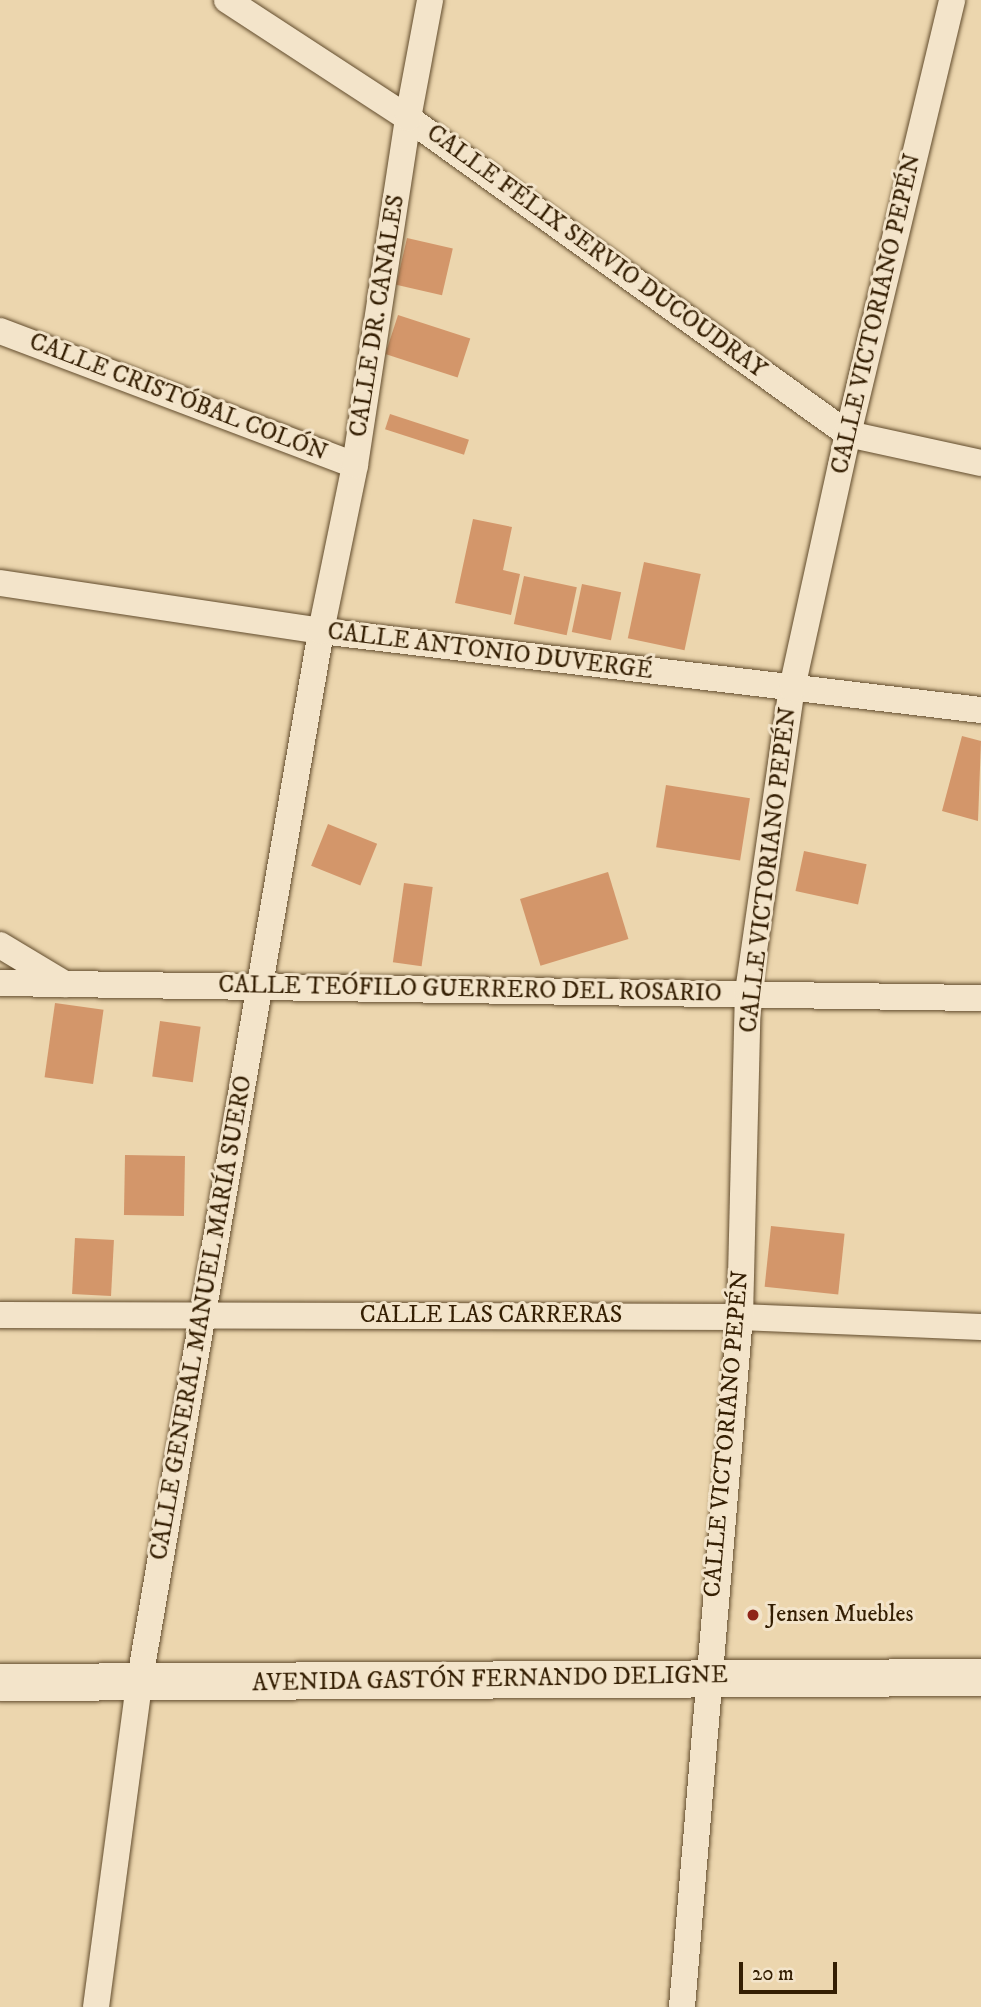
<!DOCTYPE html>
<meta charset="utf-8">
<style>
body{margin:0}
#map{position:relative;width:981px;height:2007px;overflow:hidden;background:#ecd6ae;font-family:"IM FELL DW Pica",serif}
div>[style]{position:absolute}
[style*='--x']{left:calc(var(--x)*1px);top:calc(var(--y)*1px);width:calc(var(--w)*1px);rotate:calc(var(--a)*1deg)}
.building>*{inset:0;background:#d3966a;transform-origin:0 0}
.roads{filter:drop-shadow(0 0 2px #624c2d) drop-shadow(0 0 2px #624c2d)}
.street>*{height:26px;margin:-13px;padding:0 13px;transform-origin:13px;border-radius:13px;background:#f3e4ca}
.secondary>*{height:37px;margin:-18.5px;padding:0 18.5px;transform-origin:18.5px;border-radius:18.5px;background:#f3e4ca}
.dots>*{width:19px;height:19px;translate:-50% -50%;box-sizing:border-box;border:4px solid #f3e4ca;border-radius:50%}
span{translate:-50% -50%;white-space:nowrap;text-align:center;line-height:1.15;-webkit-text-stroke:6px #f3e4ca;paint-order:stroke}
.street-label{font-size:24px;color:#341e02}
.poi-label{font-size:24px;color:#341e02}
.left{translate:0 -50%;text-align:left}
.scale{position:absolute;left:739px;top:1962px;width:98px;height:32px;box-sizing:border-box;border:4px solid #341e02;border-top:0;padding-left:9px;font-size:21px;line-height:24px;white-space:nowrap;color:#341e02;-webkit-text-stroke:5px #f3e4ca;paint-order:stroke}
</style>
<div id="map">
<div class="building">
<div style="left:407px;top:238px;width:47px;height:48px;rotate:13deg"></div>
<div style="left:398px;top:315px;width:76px;height:41px;rotate:18deg"></div>
<div style="left:390px;top:414px;width:83px;height:16px;rotate:18deg"></div>
<div style="clip-path:polygon(473px 519px,512px 527px,503px 570px,520px 574px,511px 615px,455px 603px)"></div>
<div style="left:644px;top:562px;width:58px;height:78px;rotate:12deg"></div>
<div style="left:524px;top:576px;width:54px;height:49px;rotate:12deg"></div>
<div style="left:582px;top:584px;width:40px;height:49px;rotate:12deg"></div>
<div style="clip-path:polygon(962px 736px,981px 741px,978px 821px,942px 811px)"></div>
<div style="left:666px;top:785px;width:85px;height:63px;rotate:9deg"></div>
<div style="left:328px;top:824px;width:53px;height:45px;rotate:22deg"></div>
<div style="left:804px;top:851px;width:64px;height:41px;rotate:12deg"></div>
<div style="left:608px;top:872px;width:70px;height:92px;rotate:73deg"></div>
<div style="left:404px;top:883px;width:29px;height:80px;rotate:8deg"></div>
<div style="left:55px;top:1003px;width:49px;height:75px;rotate:8deg"></div>
<div style="left:160px;top:1021px;width:41px;height:56px;rotate:8deg"></div>
<div style="left:125px;top:1155px;width:60px;height:60px;rotate:1deg"></div>
<div style="left:771px;top:1226px;width:74px;height:61px;rotate:6deg"></div>
<div style="left:75px;top:1238px;width:39px;height:56px;rotate:3deg"></div>
</div>
<div class="roads">
<div class="street">
<div style="--x:227;--y:0;--w:216;--a:33.1"></div>
<div style="--x:408;--y:118;--w:542;--a:35.69"></div>
<div style="--x:848;--y:434;--w:136;--a:12.3"></div>
<div style="--x:0;--y:331;--w:379;--a:20.7"></div>
<div style="--x:0;--y:583;--w:325;--a:8.5"></div>
<div style="--x:321;--y:631;--w:665;--a:6.83"></div>
<div style="--x:0;--y:945;--w:76;--a:31"></div>
<div style="--x:0;--y:983;--w:981;--a:0.88"></div>
<div style="--x:0;--y:1315;--w:740;--a:0.15"></div>
<div style="--x:740;--y:1317;--w:241;--a:2.4"></div>
<div style="--x:96;--y:2007;--w:326;--a:-82.4"></div>
<div style="--x:139;--y:1684;--w:1069;--a:-80.19"></div>
<div style="--x:321;--y:631;--w:169;--a:-78.4"></div>
<div style="--x:355;--y:465;--w:351;--a:-81.3"></div>
<div style="--x:408;--y:118;--w:120;--a:-79.4"></div>
<div style="--x:682;--y:2007;--w:692;--a:-85.2"></div>
<div style="--x:740;--y:1317;--w:325;--a:-88.6"></div>
<div style="--x:748;--y:992;--w:307;--a:-81.8"></div>
<div style="--x:792;--y:688;--w:260;--a:-77.6"></div>
<div style="--x:848;--y:434;--w:446;--a:-76.5"></div>
</div>
<div class="secondary">
<div style="--x:0;--y:1682;--w:981;--a:-0.29"></div>
</div>
</div>
<div class="dots">
<div style="left:753px;top:1615px;background:#8f2418"></div>
</div>
<div class="street-label">
<span style="left:596px;top:252px;rotate:36deg">CALLE FÉLIX SERVIO DUCOUDRAY</span>
<span style="left:877px;top:314px;rotate:-77deg">CALLE VICTORIANO PEPÉN</span>
<span style="left:378px;top:316px;rotate:-81deg">CALLE DR. CANALES</span>
<span style="left:178px;top:398px;rotate:21deg">CALLE CRISTÓBAL COLÓN</span>
<span style="left:490px;top:652px;rotate:7deg">CALLE ANTONIO DUVERGÉ</span>
<span style="left:769px;top:870px;rotate:-83deg">CALLE VICTORIANO PEPÉN</span>
<span style="left:470px;top:990px;rotate:1deg">CALLE TEÓFILO GUERRERO DEL ROSARIO</span>
<span style="left:491px;top:1316px">CALLE LAS CARRERAS</span>
<span style="left:202px;top:1318px;rotate:-80deg">CALLE GENERAL MANUEL MARÍA SUERO</span>
<span style="left:727px;top:1434px;rotate:-85deg">CALLE VICTORIANO PEPÉN</span>
<span style="left:490px;top:1680px;rotate:-1deg">AVENIDA GASTÓN FERNANDO DELIGNE</span>
</div>
<div class="poi-label">
<span class="left" style="left:767px;top:1615px">Jensen Muebles</span>
</div>
<div class="scale">20 m</div>
</div>
